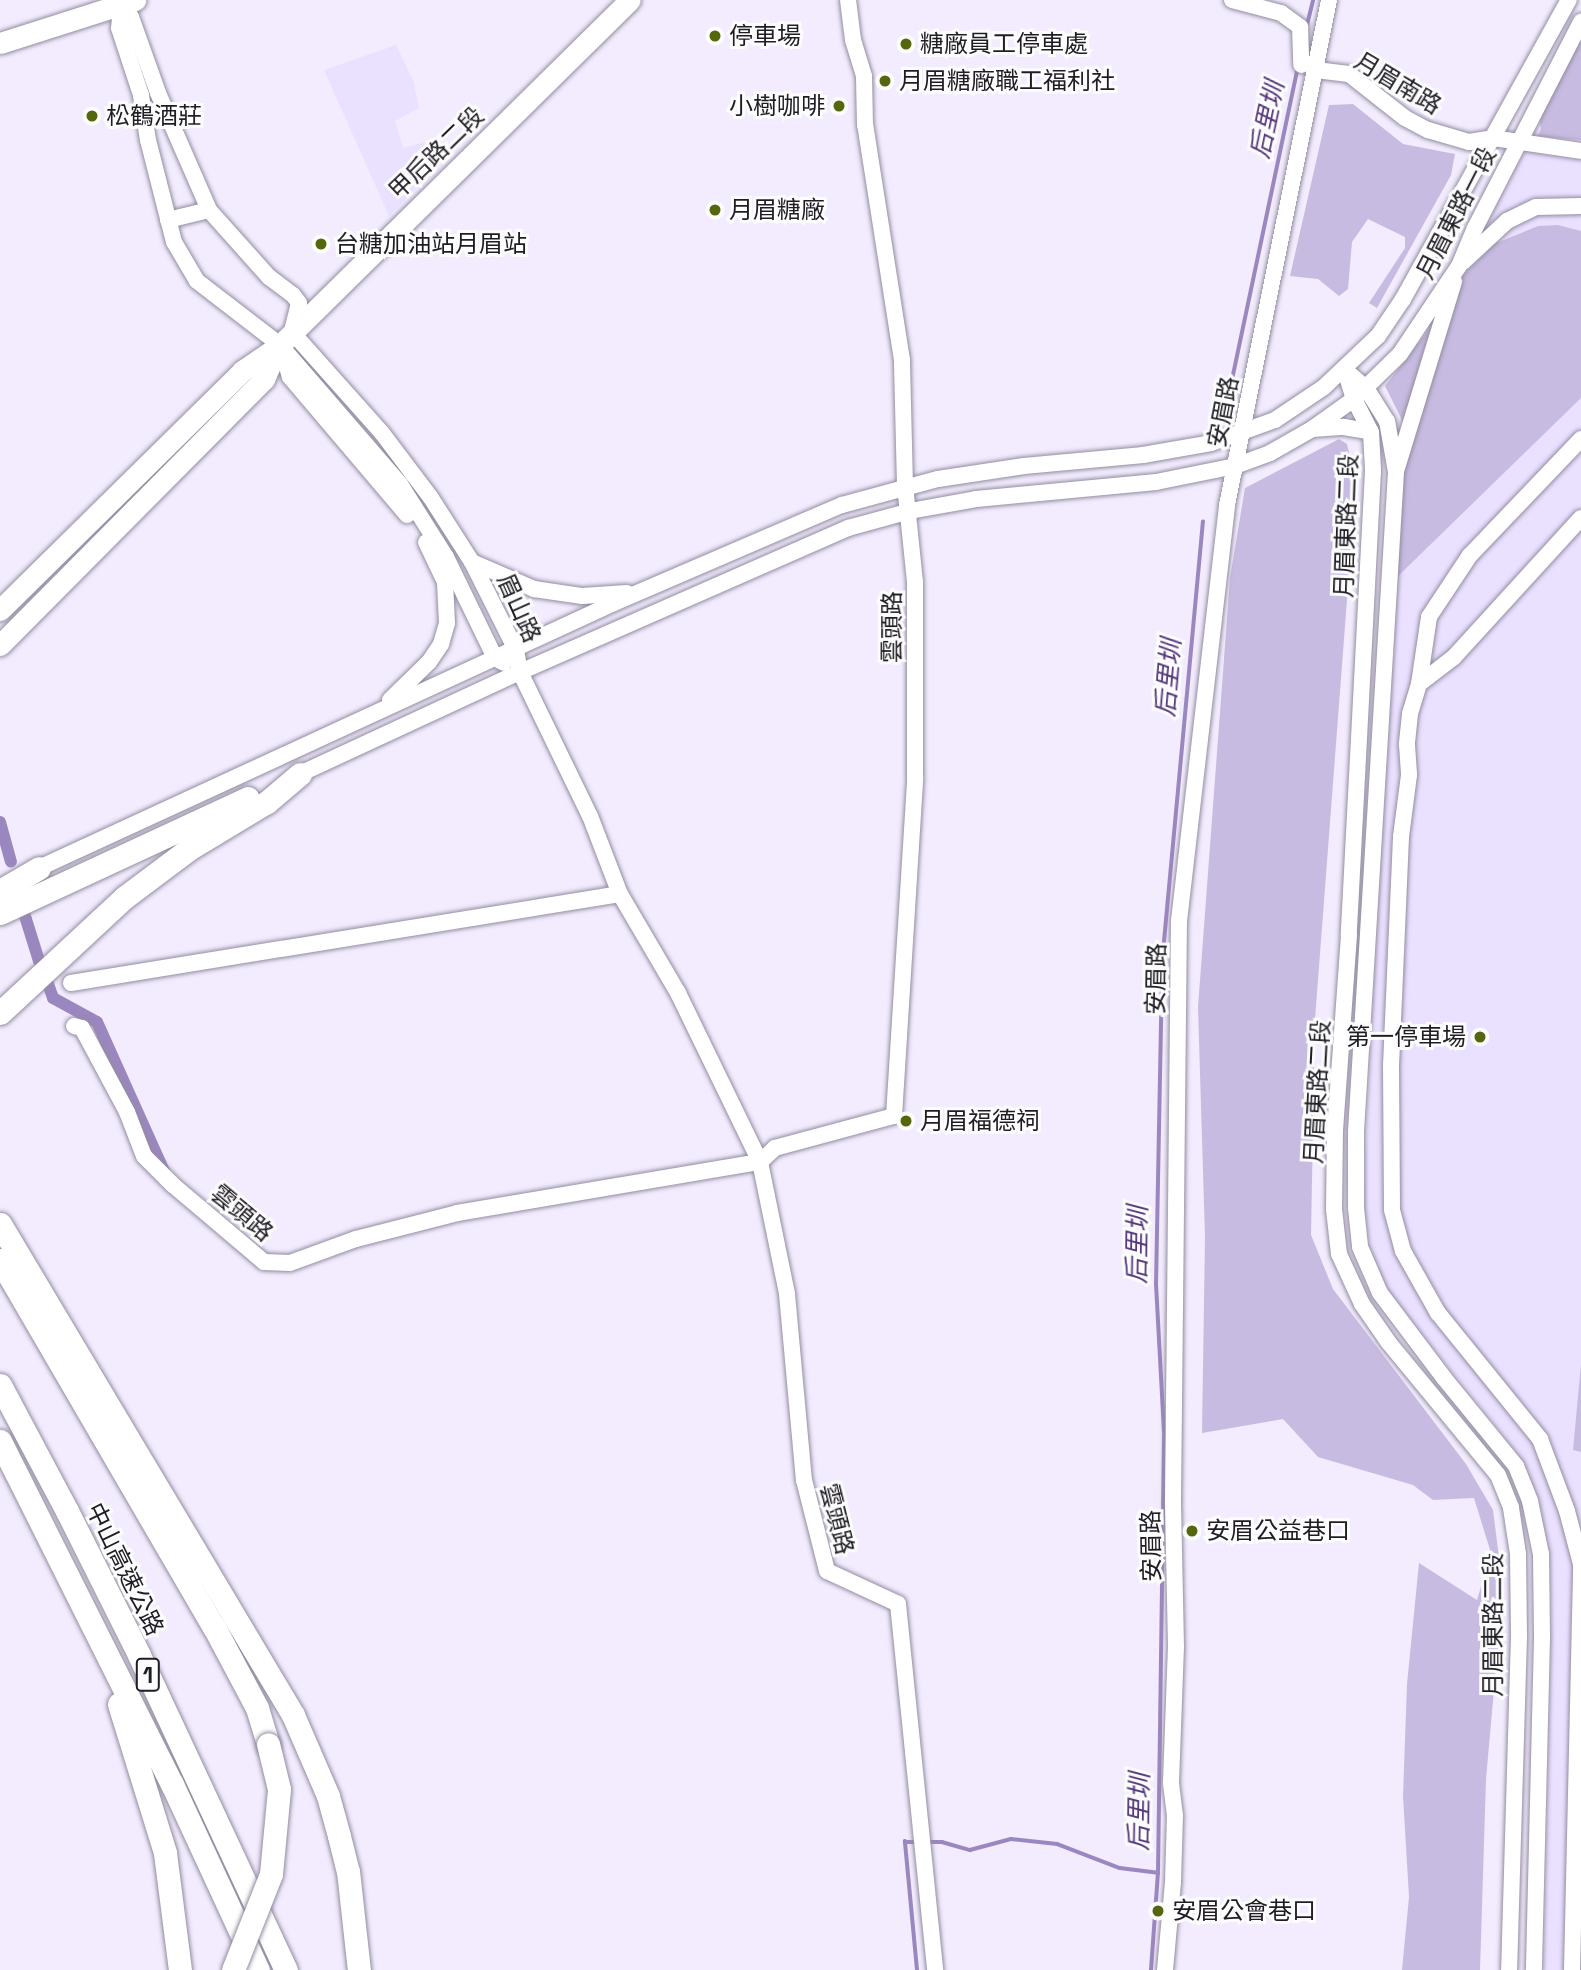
<!DOCTYPE html>
<meta charset="utf-8">
<style>
body{margin:0}
#map{position:relative;width:1581px;height:1970px;overflow:hidden;background:#f2ecfe;font-family:"Space Grotesk","Noto Sans TC",sans-serif}
div>[style]{position:absolute}
[style*='--x']{left:calc(var(--x)*1px);top:calc(var(--y)*1px);width:calc(var(--w)*1px);rotate:calc(var(--a)*1deg)}
.built>*{inset:0;background:#eae0ff}
.green>*{inset:0;background:#c8bbe1}
.stream>*{height:3.5px;margin:-1.75px;padding:0 1.75px;transform-origin:1.75px;border-radius:1.75px;background:#9b87bf}
.canal>*{height:12px;margin:-6px;padding:0 6px;transform-origin:6px;border-radius:6px;background:#9b87bf}
.roads{filter:drop-shadow(0 0 2px #938ca1) drop-shadow(0 0 2px #938ca1)}
.minor>*{height:16px;margin:-8px;padding:0 8px;transform-origin:8px;border-radius:8px;background:#fff}
.major>*{height:21px;margin:-10.5px;padding:0 10.5px;transform-origin:10.5px;border-radius:10.5px;background:#fff}
.highway>*{height:23px;margin:-11.5px;padding:0 11.5px;transform-origin:11.5px;border-radius:11.5px;background:#fff}
.bridges{filter:drop-shadow(0 0 2px #938ca1) drop-shadow(0 0 2px #938ca1)}
.highway-bridge>*{height:23px;margin:-11.5px;padding:0 11.5px;transform-origin:11.5px;border-radius:11.5px;background:#fff}
.dots>*{width:19px;height:19px;translate:-50% -50%;box-sizing:border-box;border:4px solid #fcfcfc;border-radius:50%}
span{translate:-50% -50%;white-space:nowrap;text-align:center;line-height:1.15;-webkit-text-stroke:6px #fcfcfc;paint-order:stroke}
.shield-label span{padding:2px 5px;background:#fcfcfc;border:2px solid;border-radius:5px;-webkit-text-stroke-width:0}
.shield-label{font-size:23px;color:#1f1c24;font-weight:700}
.poi-label{font-size:24px;color:#1f1c24}
.left{translate:0 -50%;text-align:left}
.right{translate:-100% -50%;text-align:right}
.street-label{font-size:24px;color:#1f1c24}
.water-label{font-size:26px;color:#54377c;font-style:italic}
</style>
<div id="map">
<div class="built">
<div style="clip-path:polygon(1581px 35px,1581px 1970px,1544px 1970px,1552px 1612px,1548px 1542px,1535px 1491px,1515px 1450px,1387px 1290px,1370px 1247px,1364px 1203px,1390px 602px,1462px 271px)"></div>
<div style="clip-path:polygon(396px 45px,413px 80px,419px 108px,395px 121px,403px 148px,425px 142px,431px 162px,442px 161px,389px 216px,324px 70px)"></div>
</div>
<div class="green">
<div style="clip-path:polygon(1581px 36px,1581px 140px,1538px 136px,1541px 129px,1539px 115px)"></div>
<div style="clip-path:polygon(1353px 104px,1403px 144px,1455px 154px,1451px 175px,1377px 308px,1369px 303px,1405px 248px,1405px 237px,1368px 219px,1352px 242px,1348px 289px,1339px 296px,1318px 279px,1290px 276px,1329px 105px)"></div>
<div style="clip-path:polygon(1558px 225px,1581px 231px,1581px 398px,1393px 581px,1401px 475px,1462px 276px,1494px 244px,1538px 226px)"></div>
<div style="clip-path:polygon(1431px 327px,1403px 422px,1385px 386px)"></div>
<div style="clip-path:polygon(1339px 439px,1347px 444px,1356px 482px,1315px 1019px,1311px 1235px,1333px 1289px,1466px 1464px,1493px 1510px,1503px 1589px,1486px 1779px,1480px 1970px,1402px 1970px,1409px 1897px,1403px 1796px,1407px 1684px,1419px 1563px,1477px 1600px,1491px 1553px,1474px 1498px,1433px 1500px,1413px 1485px,1318px 1457px,1283px 1419px,1202px 1433px,1205px 1237px,1198px 1007px,1230px 578px,1245px 488px)"></div>
<div style="clip-path:polygon(1581px 1364px,1581px 1452px,1573px 1450px)"></div>
</div>
<div class="stream">
<div style="--x:1306;--y:29;--w:30;--a:-76"></div>
<div style="--x:1225;--y:413;--w:354;--a:-78.1"></div>
<div style="--x:926;--y:1842;--w:16;--a:0"></div>
<div style="--x:942;--y:1842;--w:29;--a:16"></div>
<div style="--x:970;--y:1850;--w:42;--a:-15"></div>
<div style="--x:1011;--y:1839;--w:46;--a:6.2"></div>
<div style="--x:1057;--y:1844;--w:67;--a:20.9"></div>
<div style="--x:1120;--y:1868;--w:38;--a:7"></div>
<div style="--x:917;--y:1970;--w:129;--a:-95.4"></div>
<div style="--x:905;--y:1842;--w:13;--a:0"></div>
<div style="--x:1151;--y:1970;--w:97;--a:-85.9"></div>
<div style="--x:1158;--y:1873;--w:441;--a:-89.2"></div>
<div style="--x:1164;--y:1432;--w:147;--a:-93.1"></div>
<div style="--x:1156;--y:1285;--w:322;--a:-88.9"></div>
<div style="--x:1162;--y:963;--w:443;--a:-84.7"></div>
</div>
<div class="canal">
<div style="--x:0;--y:822;--w:41;--a:74.6"></div>
<div style="--x:25;--y:916;--w:47;--a:72.7"></div>
<div style="--x:48;--y:984;--w:15;--a:70"></div>
<div style="--x:53;--y:998;--w:50;--a:28.6"></div>
<div style="--x:97;--y:1022;--w:163;--a:65.8"></div>
</div>
<div class="roads">
<div class="minor">
<div style="--x:1232;--y:0;--w:51;--a:14.9"></div>
<div style="--x:1281;--y:13;--w:24;--a:36"></div>
<div style="--x:1300;--y:27;--w:38;--a:88"></div>
<div style="--x:121;--y:2;--w:26;--a:94"></div>
<div style="--x:119;--y:28;--w:71;--a:71.8"></div>
<div style="--x:141;--y:95;--w:46;--a:81.2"></div>
<div style="--x:148;--y:140;--w:105;--a:75.7"></div>
<div style="--x:174;--y:242;--w:45;--a:59.5"></div>
<div style="--x:197;--y:281;--w:105;--a:37.6"></div>
<div style="--x:280;--y:345;--w:184;--a:49.2"></div>
<div style="--x:400;--y:484;--w:86;--a:57.8"></div>
<div style="--x:446;--y:557;--w:112;--a:64.1"></div>
<div style="--x:495;--y:658;--w:10;--a:29"></div>
<div style="--x:122;--y:6;--w:14;--a:51"></div>
<div style="--x:131;--y:17;--w:81;--a:70.4"></div>
<div style="--x:158;--y:93;--w:128;--a:66.4"></div>
<div style="--x:209;--y:210;--w:90;--a:48.2"></div>
<div style="--x:269;--y:277;--w:30;--a:37"></div>
<div style="--x:293;--y:295;--w:10;--a:53"></div>
<div style="--x:299;--y:303;--w:30;--a:104"></div>
<div style="--x:292;--y:332;--w:135;--a:48.3"></div>
<div style="--x:382;--y:433;--w:81;--a:53"></div>
<div style="--x:431;--y:498;--w:76;--a:57.4"></div>
<div style="--x:472;--y:562;--w:98;--a:63.4"></div>
<div style="--x:516;--y:650;--w:22;--a:80"></div>
<div style="--x:520;--y:672;--w:160;--a:64.1"></div>
<div style="--x:590;--y:816;--w:84;--a:69"></div>
<div style="--x:620;--y:894;--w:115;--a:59.6"></div>
<div style="--x:678;--y:993;--w:188;--a:64.1"></div>
<div style="--x:760;--y:1162;--w:135;--a:78.4"></div>
<div style="--x:787;--y:1294;--w:187;--a:84.8"></div>
<div style="--x:804;--y:1480;--w:94;--a:75.8"></div>
<div style="--x:827;--y:1571;--w:78;--a:24.9"></div>
<div style="--x:898;--y:1604;--w:368;--a:84.2"></div>
<div style="--x:1316;--y:70;--w:33;--a:7"></div>
<div style="--x:1349;--y:74;--w:71;--a:38.2"></div>
<div style="--x:1405;--y:118;--w:26;--a:28"></div>
<div style="--x:1428;--y:130;--w:43;--a:16.3"></div>
<div style="--x:1469;--y:142;--w:24;--a:-9"></div>
<div style="--x:1493;--y:138;--w:89;--a:8.4"></div>
<div style="--x:168;--y:220;--w:42;--a:-13.7"></div>
<div style="--x:1463;--y:262;--w:60;--a:-43"></div>
<div style="--x:1507;--y:221;--w:32;--a:-26"></div>
<div style="--x:1536;--y:207;--w:45;--a:-1.3"></div>
<div style="--x:283;--y:354;--w:24;--a:73"></div>
<div style="--x:290;--y:377;--w:181;--a:49.7"></div>
<div style="--x:1345;--y:370;--w:28;--a:41"></div>
<div style="--x:1366;--y:388;--w:39;--a:58"></div>
<div style="--x:1387;--y:421;--w:52;--a:80"></div>
<div style="--x:1396;--y:472;--w:661;--a:93.47"></div>
<div style="--x:1356;--y:1132;--w:76;--a:90"></div>
<div style="--x:1356;--y:1208;--w:39;--a:84"></div>
<div style="--x:1360;--y:1247;--w:50;--a:66.5"></div>
<div style="--x:1380;--y:1293;--w:106;--a:53"></div>
<div style="--x:1444;--y:1378;--w:114;--a:50.7"></div>
<div style="--x:1516;--y:1466;--w:38;--a:68"></div>
<div style="--x:1530;--y:1501;--w:54;--a:78.3"></div>
<div style="--x:1541;--y:1554;--w:84;--a:89.3"></div>
<div style="--x:1542;--y:1638;--w:332;--a:91.4"></div>
<div style="--x:1345;--y:370;--w:30;--a:73"></div>
<div style="--x:1354;--y:399;--w:37;--a:63"></div>
<div style="--x:1371;--y:432;--w:39;--a:87"></div>
<div style="--x:1373;--y:471;--w:465;--a:93"></div>
<div style="--x:1349;--y:935;--w:194;--a:94.1"></div>
<div style="--x:1335;--y:1128;--w:81;--a:90.7"></div>
<div style="--x:1334;--y:1209;--w:45;--a:83.7"></div>
<div style="--x:1339;--y:1254;--w:55;--a:65.3"></div>
<div style="--x:1362;--y:1304;--w:47;--a:55.3"></div>
<div style="--x:1389;--y:1343;--w:171;--a:50.5"></div>
<div style="--x:1498;--y:1475;--w:35;--a:68"></div>
<div style="--x:1511;--y:1508;--w:47;--a:81.3"></div>
<div style="--x:1518;--y:1554;--w:82;--a:89.3"></div>
<div style="--x:1519;--y:1636;--w:334;--a:91.7"></div>
<div style="--x:1312;--y:429;--w:32;--a:-4"></div>
<div style="--x:1344;--y:427;--w:27;--a:10"></div>
<div style="--x:1581;--y:439;--w:161;--a:133.7"></div>
<div style="--x:1470;--y:555;--w:74;--a:123.5"></div>
<div style="--x:1429;--y:617;--w:68;--a:98.5"></div>
<div style="--x:1419;--y:684;--w:31;--a:107"></div>
<div style="--x:1410;--y:714;--w:31;--a:96"></div>
<div style="--x:1407;--y:745;--w:30;--a:86"></div>
<div style="--x:1409;--y:775;--w:63;--a:97.4"></div>
<div style="--x:1401;--y:837;--w:228;--a:92.5"></div>
<div style="--x:1391;--y:1065;--w:145;--a:89.6"></div>
<div style="--x:1392;--y:1210;--w:42;--a:75"></div>
<div style="--x:1403;--y:1251;--w:71;--a:60.6"></div>
<div style="--x:1438;--y:1313;--w:162;--a:51"></div>
<div style="--x:1540;--y:1439;--w:77;--a:69.4"></div>
<div style="--x:1567;--y:1511;--w:55;--a:75.2"></div>
<div style="--x:1397;--y:468;--w:195;--a:-73"></div>
<div style="--x:472;--y:562;--w:68;--a:23.5"></div>
<div style="--x:534;--y:589;--w:49;--a:8.3"></div>
<div style="--x:582;--y:596;--w:45;--a:-3.8"></div>
<div style="--x:1419;--y:684;--w:44;--a:-37.6"></div>
<div style="--x:1454;--y:657;--w:188;--a:-47.6"></div>
<div style="--x:390;--y:700;--w:54;--a:-44.3"></div>
<div style="--x:429;--y:662;--w:22;--a:-56"></div>
<div style="--x:441;--y:644;--w:22;--a:-74"></div>
<div style="--x:447;--y:623;--w:41;--a:-92.8"></div>
<div style="--x:445;--y:582;--w:44;--a:-115.4"></div>
<div style="--x:300;--y:774;--w:242;--a:-24.9"></div>
<div style="--x:520;--y:672;--w:358;--a:-23.7"></div>
<div style="--x:848;--y:528;--w:64;--a:-15.3"></div>
<div style="--x:910;--y:511;--w:67;--a:-10.3"></div>
<div style="--x:976;--y:499;--w:181;--a:-5.4"></div>
<div style="--x:1156;--y:482;--w:81;--a:-11.4"></div>
<div style="--x:1235;--y:466;--w:37;--a:-20"></div>
<div style="--x:1270;--y:453;--w:48;--a:-29.7"></div>
<div style="--x:1312;--y:429;--w:52;--a:-35.5"></div>
<div style="--x:1354;--y:399;--w:64;--a:-44.4"></div>
<div style="--x:1400;--y:354;--w:106;--a:-56.2"></div>
<div style="--x:1459;--y:266;--w:41;--a:-67.2"></div>
<div style="--x:1475;--y:228;--w:232;--a:-62.8"></div>
<div style="--x:39;--y:868;--w:633;--a:-24.74"></div>
<div style="--x:614;--y:603;--w:248;--a:-23.3"></div>
<div style="--x:842;--y:505;--w:99;--a:-15.2"></div>
<div style="--x:938;--y:479;--w:87;--a:-8.6"></div>
<div style="--x:1024;--y:466;--w:120;--a:-5.3"></div>
<div style="--x:1143;--y:455;--w:69;--a:-10"></div>
<div style="--x:1211;--y:443;--w:68;--a:-19.8"></div>
<div style="--x:1275;--y:420;--w:59;--a:-34"></div>
<div style="--x:1324;--y:387;--w:74;--a:-43.4"></div>
<div style="--x:1378;--y:336;--w:45;--a:-56"></div>
<div style="--x:1403;--y:299;--w:342;--a:-61"></div>
<div style="--x:71;--y:983;--w:556;--a:-9.21"></div>
<div style="--x:74;--y:1026;--w:8;--a:14"></div>
<div style="--x:82;--y:1028;--w:95;--a:61.8"></div>
<div style="--x:127;--y:1112;--w:47;--a:68.9"></div>
<div style="--x:144;--y:1156;--w:41;--a:45"></div>
<div style="--x:173;--y:1185;--w:119;--a:40.2"></div>
<div style="--x:264;--y:1262;--w:26;--a:2"></div>
<div style="--x:290;--y:1263;--w:70;--a:-20"></div>
<div style="--x:356;--y:1239;--w:104;--a:-14.4"></div>
<div style="--x:457;--y:1213;--w:307;--a:-9.6"></div>
<div style="--x:760;--y:1162;--w:21;--a:-43"></div>
<div style="--x:775;--y:1148;--w:123;--a:-15.1"></div>
<div style="--x:894;--y:1116;--w:339;--a:-86.4"></div>
<div style="--x:915;--y:778;--w:196;--a:-90"></div>
<div style="--x:915;--y:582;--w:97;--a:-95.9"></div>
<div style="--x:905;--y:486;--w:126;--a:-91.4"></div>
<div style="--x:902;--y:360;--w:238;--a:-98.9"></div>
<div style="--x:865;--y:125;--w:49;--a:-91.2"></div>
<div style="--x:864;--y:76;--w:38;--a:-107"></div>
<div style="--x:853;--y:40;--w:40;--a:-97.1"></div>
<div style="--x:1165;--y:1970;--w:88;--a:-84.8"></div>
<div style="--x:1173;--y:1882;--w:66;--a:-88.3"></div>
<div style="--x:1175;--y:1816;--w:34;--a:-97"></div>
<div style="--x:1171;--y:1782;--w:135;--a:-87.9"></div>
<div style="--x:1176;--y:1647;--w:147;--a:-91.2"></div>
<div style="--x:1173;--y:1500;--w:579;--a:-89.41"></div>
<div style="--x:1179;--y:921;--w:419;--a:-83.4"></div>
<div style="--x:1227;--y:505;--w:515;--a:-78.58"></div>
<div style="--x:1572;--y:1970;--w:404;--a:-88.7"></div>
</div>
<div class="major">
<div style="--x:0;--y:43;--w:142;--a:-17.7"></div>
<div style="--x:0;--y:610;--w:340;--a:-44.6"></div>
<div style="--x:242;--y:371;--w:46;--a:-34.4"></div>
<div style="--x:280;--y:345;--w:491;--a:-44.6"></div>
<div style="--x:0;--y:645;--w:375;--a:-45.2"></div>
<div style="--x:264;--y:379;--w:36;--a:-66"></div>
</div>
<div class="highway">
<div style="--x:0;--y:891;--w:45;--a:-30.5"></div>
<div style="--x:0;--y:913;--w:273;--a:-24.9"></div>
<div style="--x:0;--y:1013;--w:171;--a:-42.9"></div>
<div style="--x:125;--y:897;--w:80;--a:-36.9"></div>
<div style="--x:189;--y:849;--w:91;--a:-31.1"></div>
<div style="--x:267;--y:802;--w:43;--a:-40.3"></div>
<div style="--x:0;--y:1224;--w:572;--a:59.17"></div>
<div style="--x:293;--y:1715;--w:88;--a:66.6"></div>
<div style="--x:328;--y:1796;--w:41;--a:74.6"></div>
<div style="--x:339;--y:1836;--w:36;--a:76"></div>
<div style="--x:348;--y:1871;--w:100;--a:83.7"></div>
<div style="--x:0;--y:1260;--w:425;--a:59.8"></div>
<div style="--x:214;--y:1627;--w:92;--a:62"></div>
<div style="--x:257;--y:1708;--w:38;--a:73"></div>
<div style="--x:0;--y:1385;--w:143;--a:62"></div>
<div style="--x:67;--y:1511;--w:161;--a:63.4"></div>
<div style="--x:139;--y:1655;--w:348;--a:65"></div>
<div style="--x:0;--y:1441;--w:384;--a:63.4"></div>
<div style="--x:172;--y:1784;--w:205;--a:65.2"></div>
<div style="--x:119;--y:1704;--w:156;--a:72.8"></div>
<div style="--x:165;--y:1853;--w:118;--a:82.7"></div>
</div>
</div>
<div class="bridges">
<div class="highway-bridge">
<div style="--x:233;--y:1970;--w:103;--a:-68.4"></div>
<div style="--x:271;--y:1874;--w:85;--a:-84.6"></div>
<div style="--x:279;--y:1789;--w:46;--a:-103.7"></div>
</div>
</div>
<div class="dots">
<div style="left:715px;top:36px;background:#55660e"></div>
<div style="left:906px;top:44px;background:#55660e"></div>
<div style="left:885px;top:81px;background:#55660e"></div>
<div style="left:839px;top:106px;background:#55660e"></div>
<div style="left:92px;top:116px;background:#55660e"></div>
<div style="left:715px;top:210px;background:#55660e"></div>
<div style="left:321px;top:244px;background:#55660e"></div>
<div style="left:1480px;top:1037px;background:#55660e"></div>
<div style="left:906px;top:1121px;background:#55660e"></div>
<div style="left:1192px;top:1531px;background:#55660e"></div>
<div style="left:1158px;top:1911px;background:#55660e"></div>
</div>
<div class="shield-label">
<span style="left:148px;top:1675px">1</span>
</div>
<div class="poi-label">
<span class="left" style="left:729px;top:36px">停車場</span>
<span class="left" style="left:920px;top:44px">糖廠員工停車處</span>
<span class="left" style="left:899px;top:81px">月眉糖廠職工福利社</span>
<span class="right" style="left:825px;top:106px">小樹咖啡</span>
<span class="left" style="left:106px;top:116px">松鶴酒莊</span>
<span class="left" style="left:729px;top:210px">月眉糖廠</span>
<span class="left" style="left:335px;top:244px">台糖加油站月眉站</span>
<span class="right" style="left:1466px;top:1037px">第一停車場</span>
<span class="left" style="left:920px;top:1121px">月眉福德祠</span>
<span class="left" style="left:1206px;top:1531px">安眉公益巷口</span>
<span class="left" style="left:1172px;top:1911px">安眉公會巷口</span>
</div>
<div class="street-label">
<span style="left:1398px;top:83px;rotate:31deg">月眉南路</span>
<span style="left:436px;top:153px;rotate:-44deg">甲后路二段</span>
<span style="left:1456px;top:213px;rotate:-63deg">月眉東路一段</span>
<span style="left:1223px;top:412px;rotate:-79deg">安眉路</span>
<span style="left:1346px;top:526px;rotate:-88deg">月眉東路二段</span>
<span style="left:519px;top:608px;rotate:66deg">眉山路</span>
<span style="left:892px;top:627px;rotate:-90deg">雲頭路</span>
<span style="left:1156px;top:979px;rotate:-89deg">安眉路</span>
<span style="left:1317px;top:1092px;rotate:-87deg">月眉東路二段</span>
<span style="left:242px;top:1213px;rotate:40deg">雲頭路</span>
<span style="left:837px;top:1519px;rotate:76deg">雲頭路</span>
<span style="left:1151px;top:1546px;rotate:-91deg">安眉路</span>
<span style="left:125px;top:1569px;rotate:64deg">中山高速公路</span>
<span style="left:1493px;top:1625px;rotate:-90deg">月眉東路二段</span>
</div>
<div class="water-label">
<span style="left:1268px;top:120px;rotate:-78deg">后里圳</span>
<span style="left:1169px;top:678px;rotate:-85deg">后里圳</span>
<span style="left:1138px;top:1245px;rotate:-89deg">后里圳</span>
<span style="left:1140px;top:1812px;rotate:-89deg">后里圳</span>
</div>
</div>
